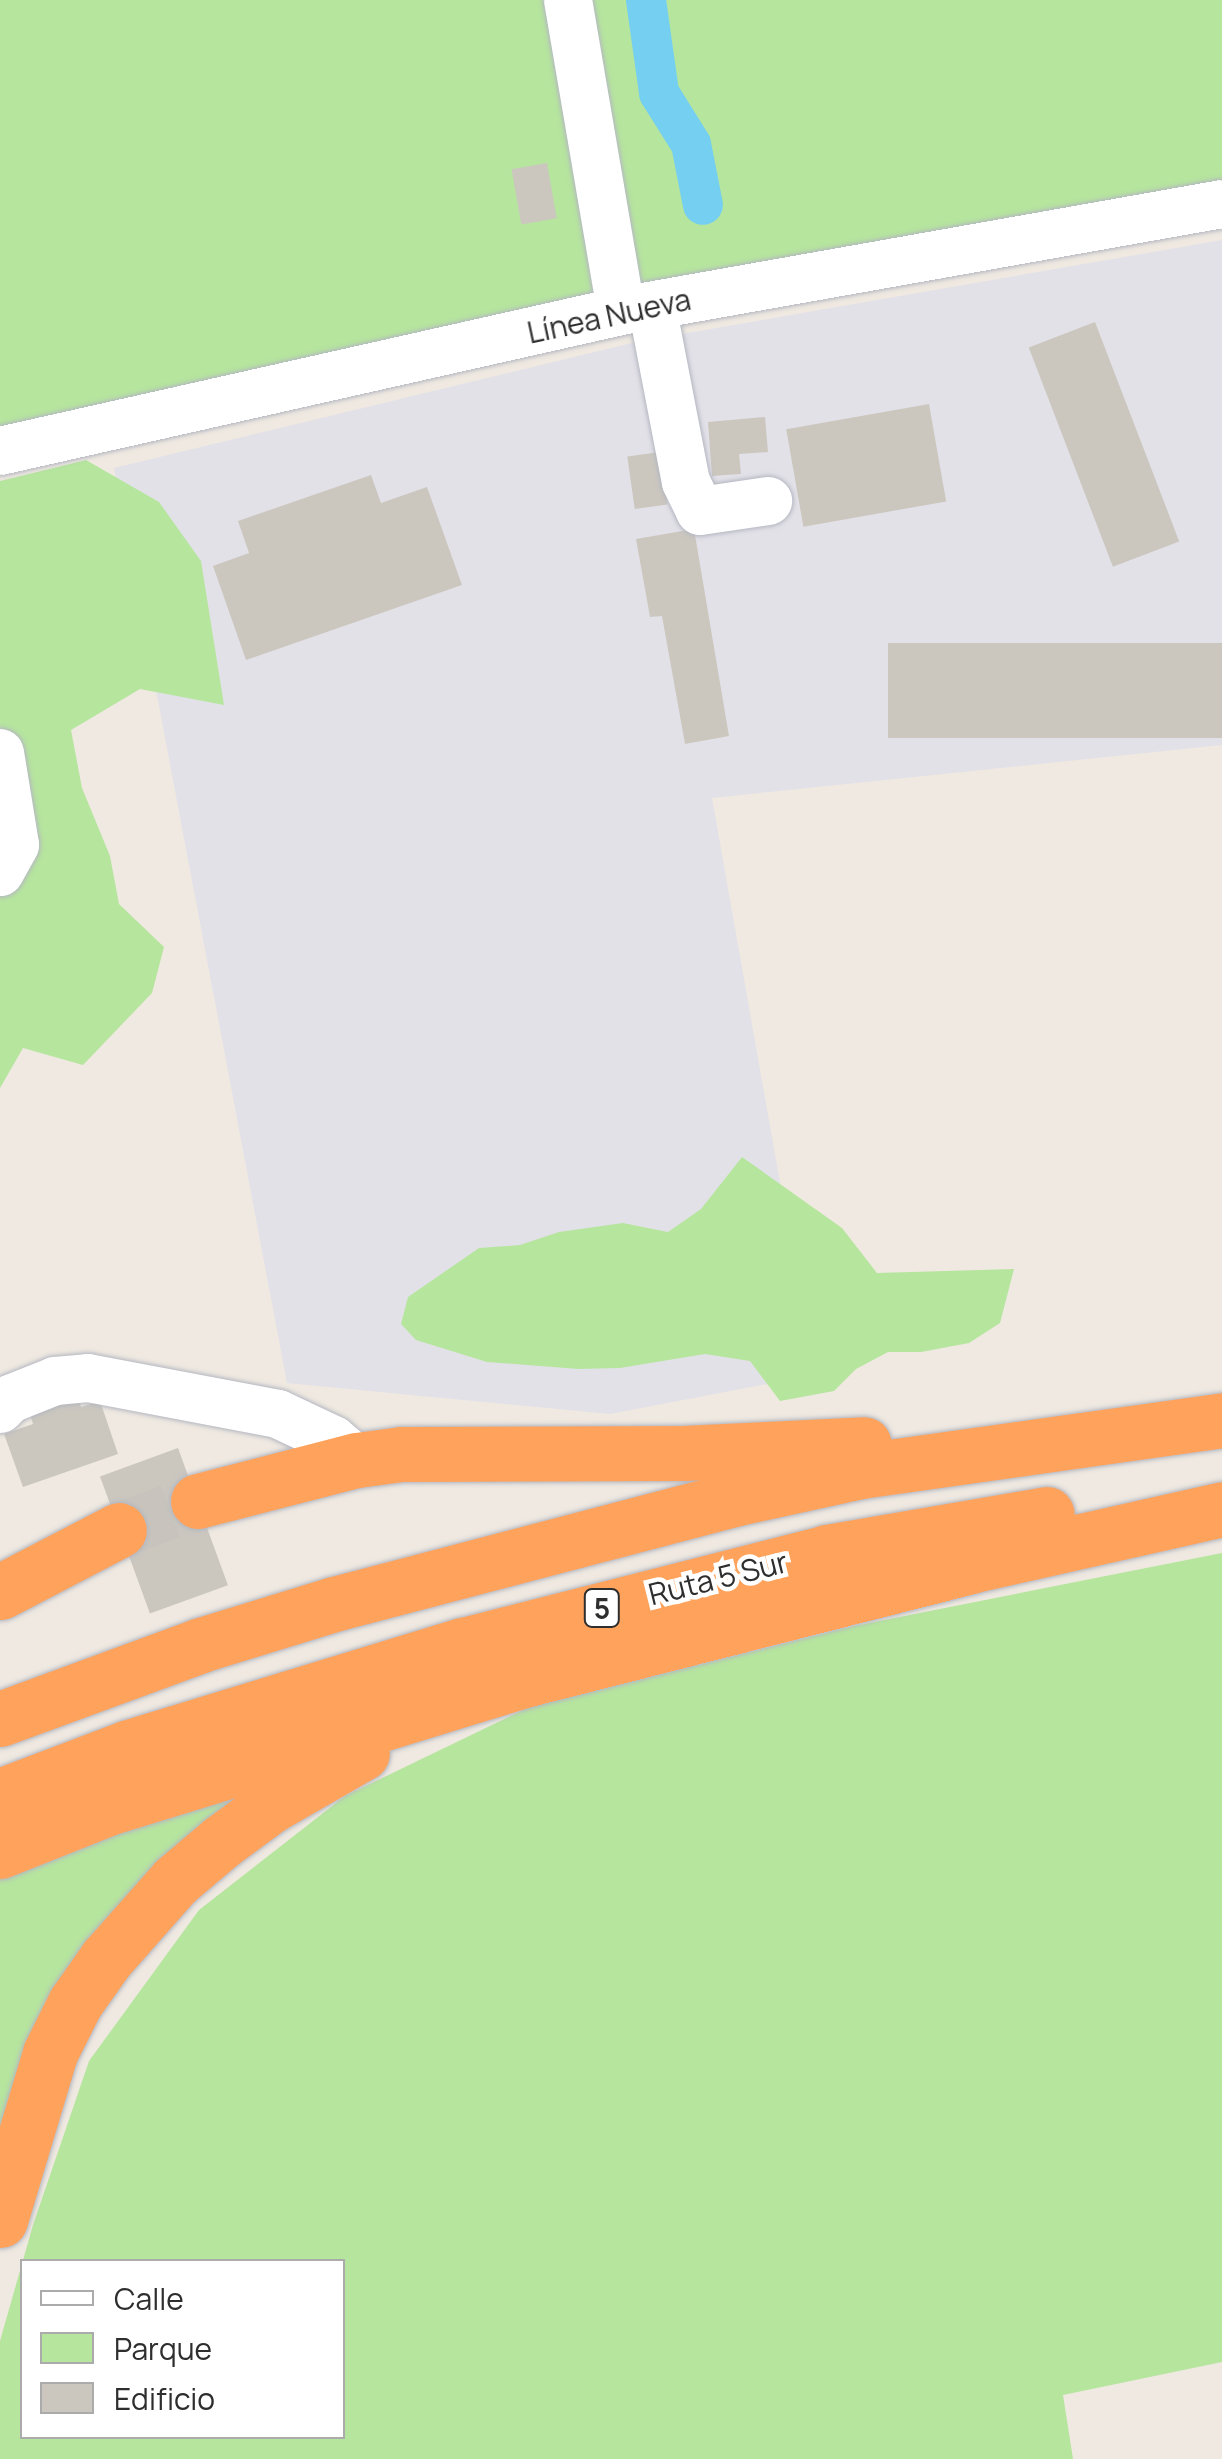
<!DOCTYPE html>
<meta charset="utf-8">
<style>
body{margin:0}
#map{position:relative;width:1222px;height:2459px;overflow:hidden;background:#efe9e1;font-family:Manrope,sans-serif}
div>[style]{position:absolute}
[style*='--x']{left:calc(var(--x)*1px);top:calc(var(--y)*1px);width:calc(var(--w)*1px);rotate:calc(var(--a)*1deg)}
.industrial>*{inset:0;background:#e3e1e8}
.green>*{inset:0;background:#b6e59e}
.canal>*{height:40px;margin:-20px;padding:0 20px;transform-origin:20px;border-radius:20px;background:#75cff0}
.building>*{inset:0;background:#cbc7bf;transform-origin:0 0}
.highway-tunnel>*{height:55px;margin-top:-27.5px;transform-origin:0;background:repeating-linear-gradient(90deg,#c8c4bd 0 55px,transparent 0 83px)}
.roads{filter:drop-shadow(0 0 2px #b4b7c1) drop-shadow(0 0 2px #b4b7c1)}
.minor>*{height:48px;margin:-24px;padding:0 24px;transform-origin:24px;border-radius:24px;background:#fff}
.highway>*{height:55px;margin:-27.5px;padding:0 27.5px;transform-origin:27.5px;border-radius:27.5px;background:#ffa35c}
span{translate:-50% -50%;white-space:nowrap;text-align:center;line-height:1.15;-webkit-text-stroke:9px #fff;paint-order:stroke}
.shield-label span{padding:2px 8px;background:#fff;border:2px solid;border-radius:8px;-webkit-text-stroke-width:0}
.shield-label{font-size:28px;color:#2e2e2e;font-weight:700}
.street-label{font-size:30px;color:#2e2e2e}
.legend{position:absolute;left:20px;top:2259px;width:325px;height:180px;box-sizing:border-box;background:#fff;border:2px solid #ababab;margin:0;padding:12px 18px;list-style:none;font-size:30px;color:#2e2e2e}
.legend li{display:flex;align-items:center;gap:20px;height:50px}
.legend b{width:50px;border:2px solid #ababab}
</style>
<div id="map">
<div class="industrial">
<div style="clip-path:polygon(1222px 240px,1222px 745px,712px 798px,814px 1375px,610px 1414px,287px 1383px,114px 468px,636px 342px)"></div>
</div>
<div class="green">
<div style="clip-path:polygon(0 0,1222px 0,1222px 185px,0 439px)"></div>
<div style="clip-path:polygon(86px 460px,159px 502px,201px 561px,224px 705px,140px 689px,71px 730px,82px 788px,110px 856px,119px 904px,164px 947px,152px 993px,83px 1065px,23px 1048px,0 1088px,0 481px)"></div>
<div style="clip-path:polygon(742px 1157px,842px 1228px,877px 1273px,1014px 1269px,1000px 1323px,969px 1343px,921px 1352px,888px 1352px,856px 1369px,834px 1391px,780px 1401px,750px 1361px,705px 1354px,620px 1368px,578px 1369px,487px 1362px,416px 1340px,401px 1324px,408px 1297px,479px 1248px,520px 1245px,559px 1232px,623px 1223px,668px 1232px,701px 1209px)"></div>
<div style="clip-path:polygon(evenodd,1222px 1553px,1222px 2362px,1063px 2395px,1073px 2459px,0 2459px,0 2341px,33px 2225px,89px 2061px,199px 1910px,345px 1796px,527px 1708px,854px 1626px,1222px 1553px,22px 2262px,342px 2262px,342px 2436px,22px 2436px,22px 2262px)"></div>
<div style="clip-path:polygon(294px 1763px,226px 1813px,0 2144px,0 1868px)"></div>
</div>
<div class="canal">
<div style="--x:646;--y:0;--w:94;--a:82"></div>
<div style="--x:659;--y:93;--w:60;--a:57.9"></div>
<div style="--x:691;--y:144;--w:62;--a:78.9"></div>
</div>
<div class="building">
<div style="left:547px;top:163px;width:56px;height:36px;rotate:80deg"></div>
<div style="left:1095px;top:322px;width:235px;height:71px;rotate:69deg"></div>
<div style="left:929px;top:404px;width:99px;height:145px;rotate:80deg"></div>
<div style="clip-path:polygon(765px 417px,768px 452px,739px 454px,741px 474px,712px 476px,708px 422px)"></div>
<div style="left:660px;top:452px;width:53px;height:33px;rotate:82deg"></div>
<div style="clip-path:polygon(371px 475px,381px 503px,427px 487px,462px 585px,246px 660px,213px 566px,249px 553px,238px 521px)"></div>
<div style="clip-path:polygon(694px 529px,729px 736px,685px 744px,662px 616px,650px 617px,636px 539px)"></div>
<div style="left:1222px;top:643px;width:95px;height:334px;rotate:90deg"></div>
<div style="clip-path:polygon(75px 1388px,81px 1407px,100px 1401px,118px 1454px,23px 1487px,4px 1434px,33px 1424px,27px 1405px)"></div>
<div style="left:178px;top:1448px;width:146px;height:83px;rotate:70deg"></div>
</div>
<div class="highway-tunnel">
<div style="--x:119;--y:1530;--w:84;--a:-20.2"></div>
</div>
<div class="roads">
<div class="minor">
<div style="--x:568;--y:0;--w:315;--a:80.3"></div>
<div style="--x:652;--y:306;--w:179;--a:79.1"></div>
<div style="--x:686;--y:482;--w:32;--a:64"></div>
<div style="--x:700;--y:511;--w:69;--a:-8.4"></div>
<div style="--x:0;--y:451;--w:637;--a:-12.7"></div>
<div style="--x:621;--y:311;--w:610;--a:-10.09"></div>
<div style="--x:0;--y:753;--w:93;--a:80.7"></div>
<div style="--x:15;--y:845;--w:31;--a:119"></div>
<div style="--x:0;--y:1409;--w:14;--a:-45"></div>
<div style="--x:10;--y:1399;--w:48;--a:-21.8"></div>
<div style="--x:55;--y:1381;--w:33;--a:-5"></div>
<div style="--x:88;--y:1378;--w:193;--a:10.7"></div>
<div style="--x:278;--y:1414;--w:61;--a:25.3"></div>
<div style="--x:333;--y:1440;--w:31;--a:40"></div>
</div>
<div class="highway">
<div style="--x:198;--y:1501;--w:164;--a:-14.5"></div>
<div style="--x:357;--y:1460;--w:45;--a:-7.6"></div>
<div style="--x:402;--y:1454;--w:281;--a:-0.2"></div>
<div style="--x:683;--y:1453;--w:181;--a:-2.8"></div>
<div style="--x:0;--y:1592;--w:134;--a:-27.5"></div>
<div style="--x:0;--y:1719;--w:214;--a:-20.2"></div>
<div style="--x:201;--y:1645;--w:139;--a:-17.1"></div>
<div style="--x:334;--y:1604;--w:413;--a:-14.7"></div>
<div style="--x:733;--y:1499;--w:131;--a:-12.3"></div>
<div style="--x:861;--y:1471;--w:365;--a:-8"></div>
<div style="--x:0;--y:1796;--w:138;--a:-20.8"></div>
<div style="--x:129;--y:1747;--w:349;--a:-17"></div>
<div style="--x:463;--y:1645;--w:376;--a:-14.3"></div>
<div style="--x:827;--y:1552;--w:223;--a:-9.8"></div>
<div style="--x:0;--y:1851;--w:116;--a:-21.7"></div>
<div style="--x:108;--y:1808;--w:431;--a:-17.1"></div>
<div style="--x:520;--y:1681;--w:464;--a:-14.3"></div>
<div style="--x:970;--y:1566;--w:258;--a:-12.7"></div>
<div style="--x:0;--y:2220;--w:174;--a:-73.3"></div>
<div style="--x:50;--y:2053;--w:56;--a:-63.4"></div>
<div style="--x:75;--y:2003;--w:54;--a:-54.8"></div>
<div style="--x:106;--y:1959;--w:104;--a:-48.5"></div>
<div style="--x:175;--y:1881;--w:60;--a:-40.3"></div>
<div style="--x:221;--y:1842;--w:61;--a:-36.3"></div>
<div style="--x:270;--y:1806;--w:106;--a:-29.9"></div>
</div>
</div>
<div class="shield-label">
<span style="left:602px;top:1608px">5</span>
</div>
<div class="street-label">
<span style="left:609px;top:316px;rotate:-12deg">Línea Nueva</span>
<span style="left:718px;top:1578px;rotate:-14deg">Ruta 5 Sur</span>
</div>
<ul class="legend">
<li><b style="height:12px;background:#fff"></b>Calle</li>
<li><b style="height:28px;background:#b6e59e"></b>Parque</li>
<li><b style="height:28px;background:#cbc7bf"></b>Edificio</li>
</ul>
</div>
